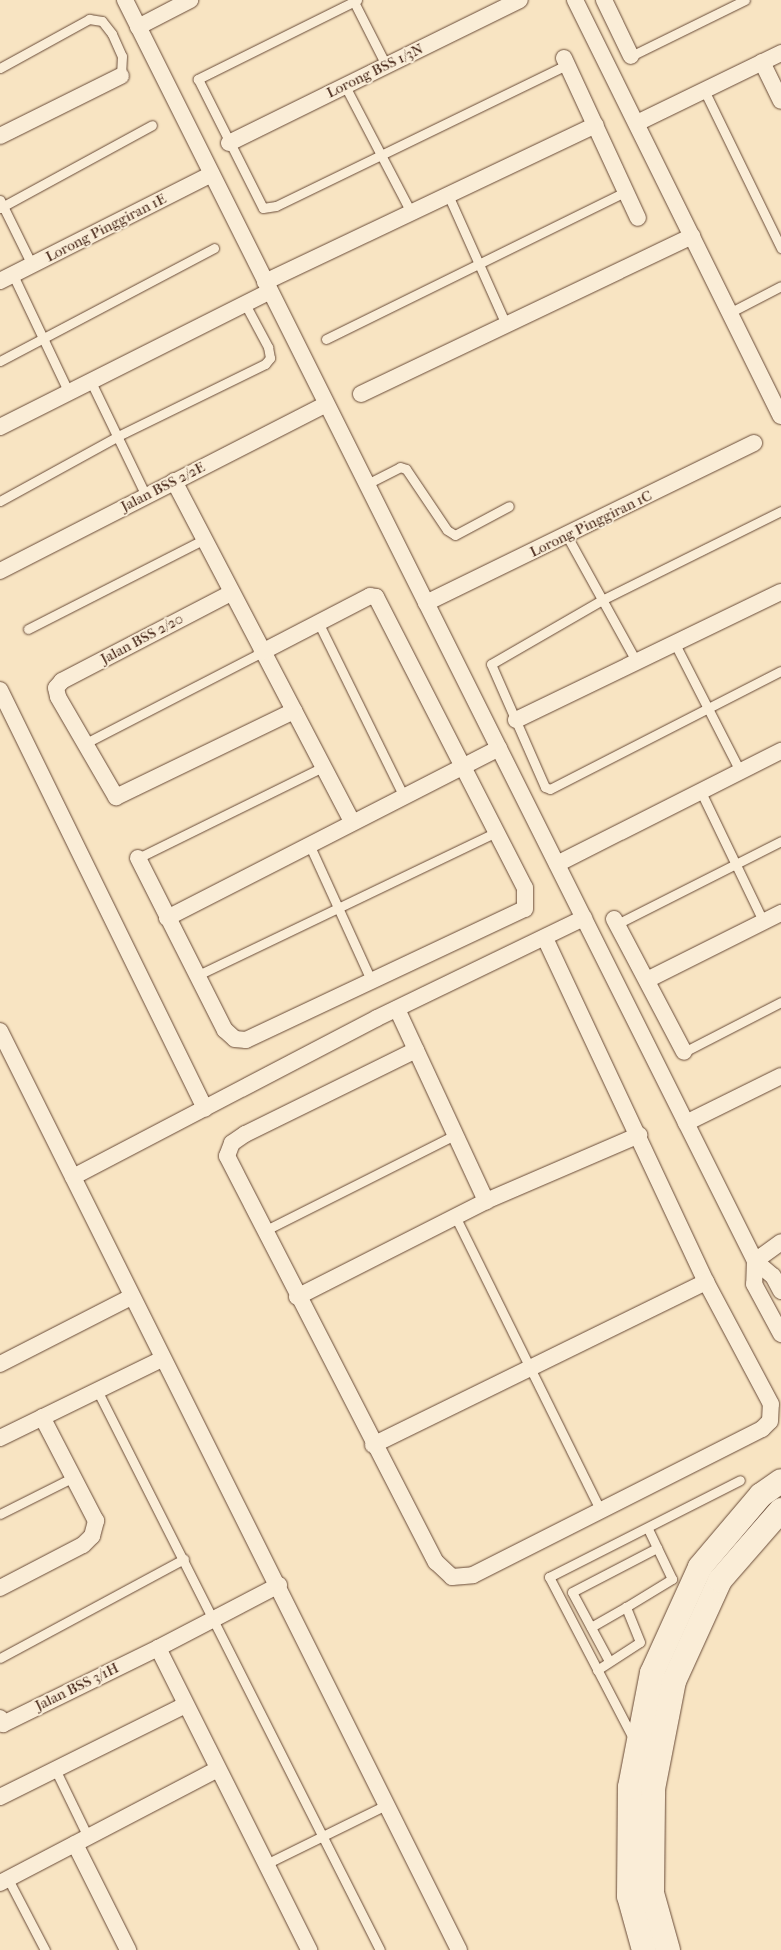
<!DOCTYPE html>
<style>
body{margin:0}
#map{position:relative;width:781px;height:1950px;overflow:hidden;background:#f8e4c2;font-family:"IM FELL French Canon",serif}
div>[style]{position:absolute}
[style*='--x']{left:calc(var(--x)*1px);top:calc(var(--y)*1px);width:calc(var(--w)*1px);rotate:calc(var(--a)*1deg)}
.roads{filter:drop-shadow(0 0 1px #684a37) drop-shadow(0 0 1px #684a37)}
.lane>*{height:9px;margin:-4.5px;padding:0 4.5px;transform-origin:4.5px;border-radius:4.5px;background:#faedd7}
.street>*{height:16px;margin:-8px;padding:0 8px;transform-origin:8px;border-radius:8px;background:#faedd7}
.secondary>*{height:24px;margin:-12px;padding:0 12px;transform-origin:12px;border-radius:12px;background:#faedd7}
span{translate:-50% -50%;white-space:nowrap;text-align:center;line-height:1.15;-webkit-text-stroke:4px #faedd7;paint-order:stroke}
.street-label{font-size:15px;color:#381709}
</style>
<div id="map">
<div class="roads">
<div class="lane">
<div style="--x:353;--y:0;--w:73;--a:63.1"></div>
<div style="--x:357;--y:0;--w:178;--a:153.6"></div>
<div style="--x:198;--y:79;--w:144;--a:63.3"></div>
<div style="--x:263;--y:208;--w:13;--a:-9"></div>
<div style="--x:276;--y:206;--w:323;--a:-25.9"></div>
<div style="--x:631;--y:56;--w:127;--a:-26.2"></div>
<div style="--x:0;--y:68;--w:102;--a:-28.8"></div>
<div style="--x:89;--y:19;--w:13;--a:9"></div>
<div style="--x:102;--y:21;--w:16;--a:52"></div>
<div style="--x:112;--y:34;--w:24;--a:66"></div>
<div style="--x:122;--y:56;--w:20;--a:93"></div>
<div style="--x:345;--y:86;--w:144;--a:62.4"></div>
<div style="--x:704;--y:90;--w:176;--a:64"></div>
<div style="--x:449;--y:197;--w:137;--a:65.9"></div>
<div style="--x:0;--y:200;--w:72;--a:63.8"></div>
<div style="--x:0;--y:208;--w:173;--a:-28.6"></div>
<div style="--x:13;--y:275;--w:131;--a:64.6"></div>
<div style="--x:731;--y:312;--w:56;--a:-27.5"></div>
<div style="--x:326;--y:339;--w:333;--a:-26.2"></div>
<div style="--x:0;--y:361;--w:242;--a:-27.8"></div>
<div style="--x:91;--y:382;--w:127;--a:64.2"></div>
<div style="--x:367;--y:484;--w:37;--a:-27"></div>
<div style="--x:400;--y:467;--w:6;--a:18"></div>
<div style="--x:406;--y:469;--w:73;--a:56.1"></div>
<div style="--x:447;--y:530;--w:9;--a:32"></div>
<div style="--x:455;--y:535;--w:61;--a:-28.2"></div>
<div style="--x:0;--y:501;--w:135;--a:-28.8"></div>
<div style="--x:118;--y:436;--w:164;--a:-26.1"></div>
<div style="--x:265;--y:364;--w:8;--a:-50"></div>
<div style="--x:270;--y:358;--w:11;--a:-100"></div>
<div style="--x:268;--y:347;--w:49;--a:-118.1"></div>
<div style="--x:781;--y:511;--w:200;--a:153.6"></div>
<div style="--x:602;--y:600;--w:128;--a:150"></div>
<div style="--x:491;--y:664;--w:134;--a:66.3"></div>
<div style="--x:545;--y:787;--w:5;--a:22"></div>
<div style="--x:550;--y:789;--w:259;--a:-27.1"></div>
<div style="--x:567;--y:536;--w:143;--a:61.1"></div>
<div style="--x:318;--y:622;--w:193;--a:63.8"></div>
<div style="--x:28;--y:629;--w:196;--a:-27"></div>
<div style="--x:674;--y:642;--w:145;--a:62.9"></div>
<div style="--x:84;--y:744;--w:200;--a:-27.3"></div>
<div style="--x:700;--y:790;--w:145;--a:64.3"></div>
<div style="--x:309;--y:844;--w:149;--a:65.5"></div>
<div style="--x:138;--y:858;--w:206;--a:-26.2"></div>
<div style="--x:617;--y:924;--w:184;--a:-26.8"></div>
<div style="--x:198;--y:975;--w:331;--a:-25.6"></div>
<div style="--x:684;--y:1052;--w:109;--a:-27.3"></div>
<div style="--x:455;--y:1216;--w:329;--a:63.7"></div>
<div style="--x:264;--y:1231;--w:214;--a:-26.7"></div>
<div style="--x:97;--y:1390;--w:627;--a:63.19"></div>
<div style="--x:0;--y:1514;--w:83;--a:-26.6"></div>
<div style="--x:591;--y:1627;--w:40;--a:-29.7"></div>
<div style="--x:0;--y:1658;--w:209;--a:-28.3"></div>
<div style="--x:609;--y:1661;--w:78;--a:-118.2"></div>
<div style="--x:572;--y:1592;--w:96;--a:-27.4"></div>
<div style="--x:597;--y:1670;--w:51;--a:-33.1"></div>
<div style="--x:640;--y:1642;--w:38;--a:-112"></div>
<div style="--x:626;--y:1607;--w:54;--a:-31.3"></div>
<div style="--x:672;--y:1579;--w:55;--a:-115.6"></div>
<div style="--x:634;--y:1740;--w:184;--a:-117.5"></div>
<div style="--x:549;--y:1577;--w:214;--a:-26.9"></div>
<div style="--x:56;--y:1771;--w:73;--a:64.1"></div>
<div style="--x:266;--y:1864;--w:136;--a:-26.2"></div>
<div style="--x:8;--y:1879;--w:80;--a:62.5"></div>
</div>
<div class="street">
<div style="--x:125;--y:0;--w:1410;--a:63.45"></div>
<div style="--x:755;--y:1261;--w:23;--a:40"></div>
<div style="--x:773;--y:1276;--w:17;--a:62"></div>
<div style="--x:575;--y:0;--w:464;--a:63.7"></div>
<div style="--x:604;--y:0;--w:62;--a:64.3"></div>
<div style="--x:138;--y:27;--w:59;--a:-27.4"></div>
<div style="--x:564;--y:58;--w:176;--a:65.2"></div>
<div style="--x:762;--y:62;--w:43;--a:64"></div>
<div style="--x:637;--y:123;--w:160;--a:-25.9"></div>
<div style="--x:0;--y:136;--w:135;--a:-26.4"></div>
<div style="--x:229;--y:143;--w:324;--a:-26.2"></div>
<div style="--x:0;--y:281;--w:237;--a:-26.8"></div>
<div style="--x:265;--y:282;--w:366;--a:-25.4"></div>
<div style="--x:361;--y:394;--w:367;--a:-25.5"></div>
<div style="--x:0;--y:427;--w:302;--a:-26.7"></div>
<div style="--x:174;--y:481;--w:385;--a:62.4"></div>
<div style="--x:0;--y:571;--w:366;--a:-27.1"></div>
<div style="--x:231;--y:593;--w:191;--a:152.5"></div>
<div style="--x:62;--y:681;--w:9;--a:131"></div>
<div style="--x:56;--y:688;--w:9;--a:77"></div>
<div style="--x:58;--y:697;--w:116;--a:59.9"></div>
<div style="--x:116;--y:797;--w:198;--a:-25.8"></div>
<div style="--x:426;--y:603;--w:365;--a:-26"></div>
<div style="--x:0;--y:690;--w:466;--a:63.9"></div>
<div style="--x:516;--y:720;--w:294;--a:-25.8"></div>
<div style="--x:138;--y:858;--w:193;--a:63.2"></div>
<div style="--x:225;--y:1030;--w:13;--a:42"></div>
<div style="--x:235;--y:1039;--w:11;--a:5"></div>
<div style="--x:246;--y:1040;--w:308;--a:-25.2"></div>
<div style="--x:525;--y:909;--w:21;--a:-90"></div>
<div style="--x:525;--y:888;--w:327;--a:-117.1"></div>
<div style="--x:376;--y:597;--w:6;--a:-171"></div>
<div style="--x:370;--y:596;--w:122;--a:152.6"></div>
<div style="--x:557;--y:864;--w:251;--a:-26.8"></div>
<div style="--x:167;--y:918;--w:373;--a:-27.1"></div>
<div style="--x:614;--y:919;--w:150;--a:62.2"></div>
<div style="--x:647;--y:980;--w:150;--a:-26.6"></div>
<div style="--x:397;--y:1009;--w:212;--a:65.1"></div>
<div style="--x:0;--y:1031;--w:1027;--a:63.46"></div>
<div style="--x:416;--y:1050;--w:191;--a:153.8"></div>
<div style="--x:245;--y:1134;--w:16;--a:145"></div>
<div style="--x:232;--y:1143;--w:14;--a:111"></div>
<div style="--x:227;--y:1156;--w:457;--a:62.8"></div>
<div style="--x:436;--y:1562;--w:22;--a:43"></div>
<div style="--x:452;--y:1577;--w:21;--a:-5"></div>
<div style="--x:473;--y:1575;--w:324;--a:-26.8"></div>
<div style="--x:762;--y:1429;--w:11;--a:-45"></div>
<div style="--x:770;--y:1421;--w:17;--a:-87"></div>
<div style="--x:771;--y:1404;--w:138;--a:-118"></div>
<div style="--x:706;--y:1282;--w:378;--a:-115.1"></div>
<div style="--x:686;--y:1123;--w:106;--a:-26.3"></div>
<div style="--x:73;--y:1177;--w:343;--a:-27.6"></div>
<div style="--x:377;--y:1018;--w:230;--a:-25.8"></div>
<div style="--x:755;--y:1261;--w:23;--a:92"></div>
<div style="--x:754;--y:1284;--w:57;--a:61.6"></div>
<div style="--x:755;--y:1261;--w:32;--a:-36"></div>
<div style="--x:297;--y:1297;--w:212;--a:-26.9"></div>
<div style="--x:486;--y:1201;--w:167;--a:-23.3"></div>
<div style="--x:0;--y:1364;--w:147;--a:-27.1"></div>
<div style="--x:0;--y:1438;--w:180;--a:-26"></div>
<div style="--x:373;--y:1445;--w:371;--a:-26.1"></div>
<div style="--x:279;--y:1585;--w:136;--a:152.5"></div>
<div style="--x:158;--y:1648;--w:338;--a:63.4"></div>
<div style="--x:0;--y:1588;--w:93;--a:-27.4"></div>
<div style="--x:83;--y:1545;--w:13;--a:-45"></div>
<div style="--x:92;--y:1536;--w:16;--a:-75"></div>
<div style="--x:96;--y:1521;--w:117;--a:-117.4"></div>
<div style="--x:0;--y:1718;--w:7;--a:63"></div>
<div style="--x:3;--y:1724;--w:173;--a:-26.1"></div>
<div style="--x:0;--y:1797;--w:207;--a:-26.4"></div>
<div style="--x:75;--y:1844;--w:119;--a:63.4"></div>
<div style="--x:0;--y:1883;--w:244;--a:-27.6"></div>
</div>
<div class="secondary">
<div style="--x:644;--y:1950;--w:56;--a:-105.5"></div>
<div style="--x:629;--y:1896;--w:109;--a:-89.5"></div>
<div style="--x:630;--y:1787;--w:116;--a:-79.1"></div>
<div style="--x:652;--y:1673;--w:116;--a:-65.6"></div>
<div style="--x:700;--y:1567;--w:94;--a:-49.7"></div>
<div style="--x:761;--y:1495;--w:24;--a:-35"></div>
<div style="--x:668;--y:1950;--w:59;--a:-105.7"></div>
<div style="--x:652;--y:1893;--w:104;--a:-89.4"></div>
<div style="--x:653;--y:1789;--w:110;--a:-79"></div>
<div style="--x:674;--y:1681;--w:111;--a:-65.5"></div>
<div style="--x:720;--y:1580;--w:93;--a:-48.9"></div>
</div>
</div>
<div class="street-label">
<span style="left:375px;top:71px;rotate:-26deg">Lorong BSS 1/3N</span>
<span style="left:106px;top:228px;rotate:-27deg">Lorong Pinggiran 1E</span>
<span style="left:163px;top:487px;rotate:-27deg">Jalan BSS 2/2E</span>
<span style="left:591px;top:524px;rotate:-26deg">Lorong Pinggiran 1C</span>
<span style="left:142px;top:639px;rotate:-28deg">Jalan BSS 2/20</span>
<span style="left:77px;top:1687px;rotate:-26deg">Jalan BSS 3/1H</span>
</div>
</div>
